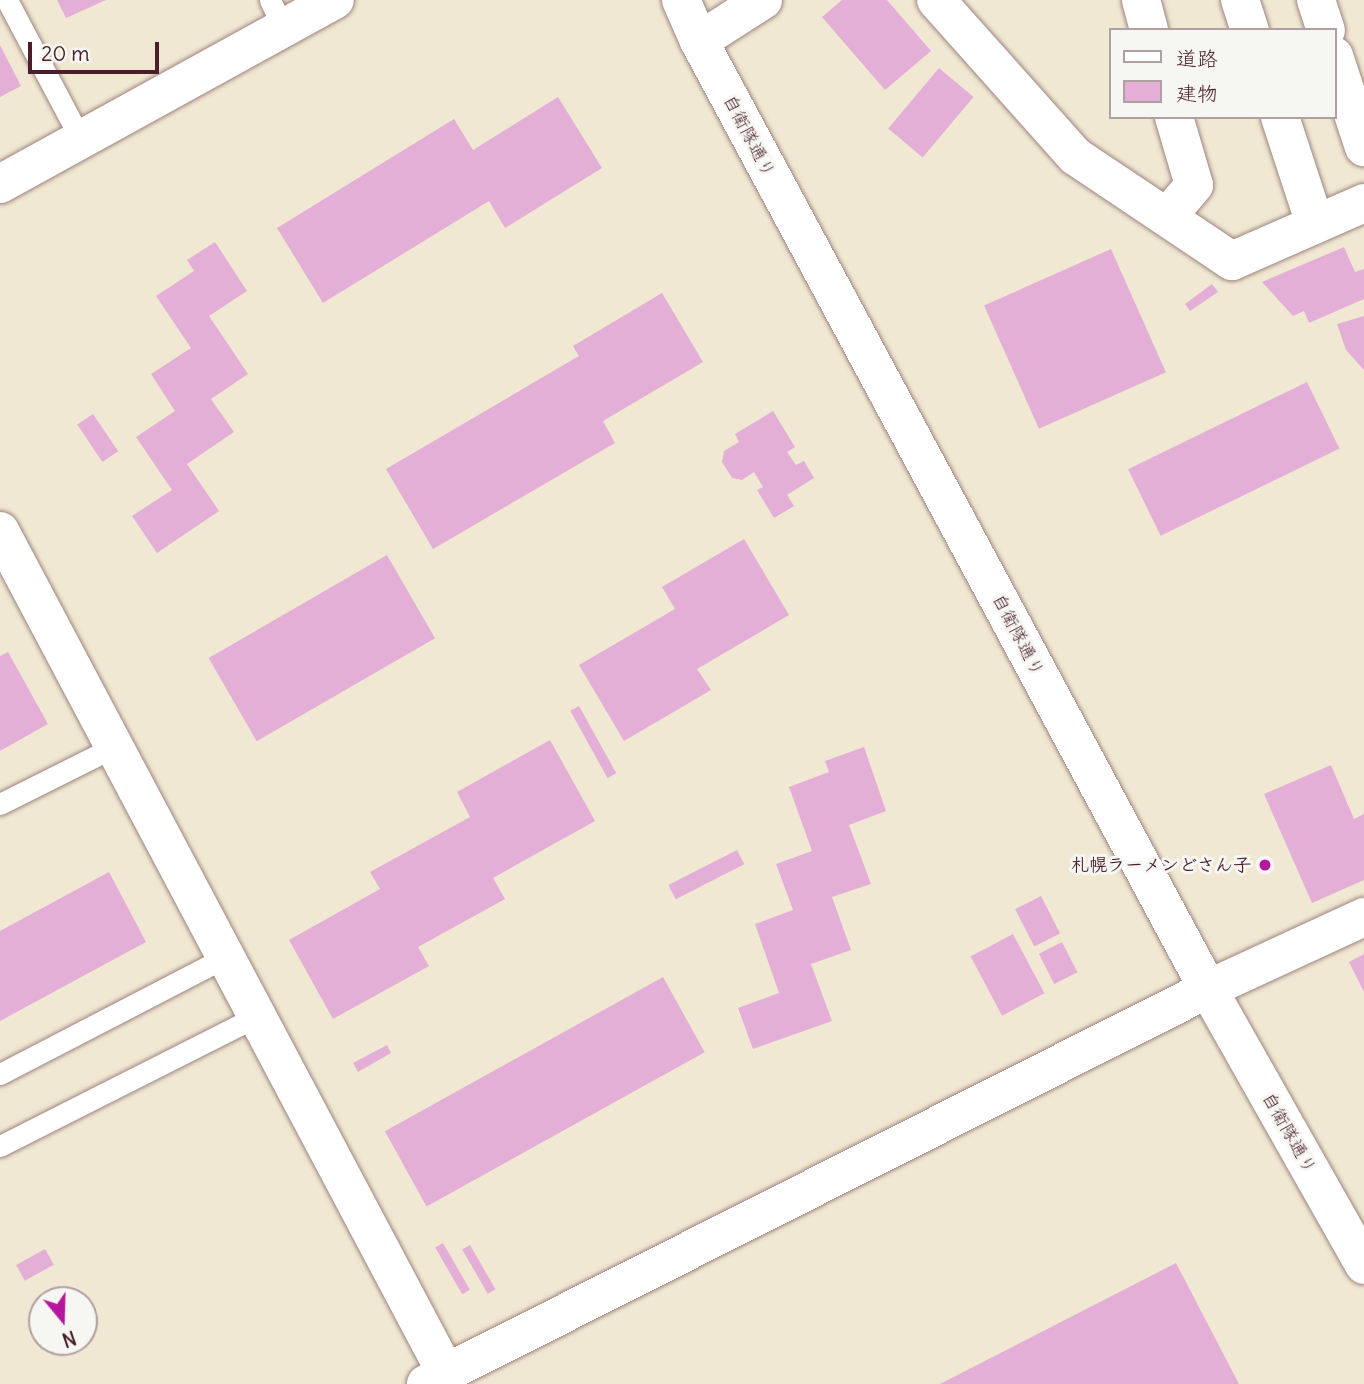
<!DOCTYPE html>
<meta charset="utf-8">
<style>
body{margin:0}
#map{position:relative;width:1364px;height:1384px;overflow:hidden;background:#f1e8d3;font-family:Delius,"Klee One",sans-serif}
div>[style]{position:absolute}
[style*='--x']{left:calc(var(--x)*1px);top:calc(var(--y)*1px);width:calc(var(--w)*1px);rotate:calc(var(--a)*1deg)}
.building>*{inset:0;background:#e3afd6;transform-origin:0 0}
.roads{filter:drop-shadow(0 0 2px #9e847f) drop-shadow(0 0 2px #9e847f)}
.service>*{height:21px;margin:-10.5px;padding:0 10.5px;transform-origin:10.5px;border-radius:10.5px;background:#fff}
.minor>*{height:38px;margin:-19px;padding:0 19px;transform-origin:19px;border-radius:19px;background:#fff}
.tertiary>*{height:38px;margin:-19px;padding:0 19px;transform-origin:19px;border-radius:19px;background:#fff}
.dots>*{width:19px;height:19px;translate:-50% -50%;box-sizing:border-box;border:4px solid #f6f6f2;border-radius:50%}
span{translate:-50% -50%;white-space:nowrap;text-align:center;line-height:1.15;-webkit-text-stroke:6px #f6f6f2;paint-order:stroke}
.street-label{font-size:18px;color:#4a1f2b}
.poi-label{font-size:18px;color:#4a1f2b;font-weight:700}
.right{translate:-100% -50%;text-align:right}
.legend{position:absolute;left:1109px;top:28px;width:228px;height:91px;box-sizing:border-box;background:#f6f6f2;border:2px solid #b1a0a2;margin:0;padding:9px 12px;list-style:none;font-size:21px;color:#4a1f2b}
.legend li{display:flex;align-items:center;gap:14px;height:35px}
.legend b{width:35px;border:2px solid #b1a0a2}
.north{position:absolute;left:28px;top:1286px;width:70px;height:70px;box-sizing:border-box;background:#f6f6f2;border:2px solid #b1a0a2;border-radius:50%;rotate:161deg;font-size:19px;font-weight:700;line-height:28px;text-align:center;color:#4a1f2b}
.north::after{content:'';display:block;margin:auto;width:24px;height:32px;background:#b5179e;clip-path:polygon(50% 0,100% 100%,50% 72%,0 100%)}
.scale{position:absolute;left:28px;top:42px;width:131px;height:32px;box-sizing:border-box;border:4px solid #4a1f2b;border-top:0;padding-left:9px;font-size:21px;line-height:24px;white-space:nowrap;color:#4a1f2b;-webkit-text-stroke:5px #f6f6f2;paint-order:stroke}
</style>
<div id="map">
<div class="building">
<div style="clip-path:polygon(57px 0,106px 0,66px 18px)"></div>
<div style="clip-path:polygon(842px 0,887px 0,931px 51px,885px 90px,822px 17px)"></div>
<div style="clip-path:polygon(0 45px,21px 86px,0 97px)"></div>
<div style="left:939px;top:68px;width:45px;height:79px;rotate:40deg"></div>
<div style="clip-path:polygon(558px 97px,602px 168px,505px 228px,489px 201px,323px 303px,277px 228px,454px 119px,473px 150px)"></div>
<div style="clip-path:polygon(215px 242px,247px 291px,209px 316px,248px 374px,211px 399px,234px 432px,187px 464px,219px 511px,157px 553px,132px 516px,172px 490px,136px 437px,175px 411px,151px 374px,191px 348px,156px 296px,194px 271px,187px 260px)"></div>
<div style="clip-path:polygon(1344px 247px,1355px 272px,1364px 269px,1364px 299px,1309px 323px,1304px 311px,1293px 316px,1262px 282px)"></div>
<div style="left:1111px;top:249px;width:135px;height:139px;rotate:66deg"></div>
<div style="clip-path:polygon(1212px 284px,1218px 292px,1190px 311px,1185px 304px)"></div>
<div style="clip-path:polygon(662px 293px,703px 362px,603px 421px,615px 443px,433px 549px,386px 469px,579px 356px,573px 346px)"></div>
<div style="clip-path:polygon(1364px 316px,1364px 370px,1346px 350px,1337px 324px)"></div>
<div style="left:1307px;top:382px;width:74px;height:199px;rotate:64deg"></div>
<div style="clip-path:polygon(773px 411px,795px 447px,787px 452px,796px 465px,804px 461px,814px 478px,787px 495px,794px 506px,774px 518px,757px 490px,763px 487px,754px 472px,742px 480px,732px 478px,722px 462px,724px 451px,739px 442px,735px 434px)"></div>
<div style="left:93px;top:414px;width:45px;height:19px;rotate:56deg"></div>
<div style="clip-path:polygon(744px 539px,789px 615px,697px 669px,711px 690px,624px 741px,579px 665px,675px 609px,662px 587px)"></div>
<div style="left:387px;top:555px;width:96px;height:206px;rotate:60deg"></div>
<div style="clip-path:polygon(8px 652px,48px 724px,0 751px,0 656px)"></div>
<div style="left:579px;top:706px;width:77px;height:10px;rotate:61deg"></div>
<div style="clip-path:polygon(550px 740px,595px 821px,493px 878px,505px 899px,418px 947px,429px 966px,333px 1019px,289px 940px,380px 889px,370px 872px,470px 817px,457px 792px)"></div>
<div style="clip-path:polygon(864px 747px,886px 811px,849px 825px,871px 884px,832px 897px,851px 950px,811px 964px,832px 1021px,753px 1049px,738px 1008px,779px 993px,755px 924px,793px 910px,776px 864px,812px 851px,789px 787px,829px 772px,825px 761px)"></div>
<div style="clip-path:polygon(1331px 765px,1354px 819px,1364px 814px,1364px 880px,1312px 903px,1264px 794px)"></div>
<div style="left:737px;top:850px;width:16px;height:77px;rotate:63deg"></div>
<div style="clip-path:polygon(109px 872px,146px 942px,0 1021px,0 931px)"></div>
<div style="left:1041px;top:896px;width:42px;height:29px;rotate:63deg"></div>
<div style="left:1013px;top:934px;width:67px;height:48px;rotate:62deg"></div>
<div style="left:1062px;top:942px;width:34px;height:26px;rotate:63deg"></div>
<div style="clip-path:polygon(1364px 954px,1364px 992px,1349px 962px)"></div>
<div style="left:663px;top:977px;width:86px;height:318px;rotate:61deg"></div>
<div style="clip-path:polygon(387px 1045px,391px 1053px,358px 1072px,353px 1063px)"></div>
<div style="left:443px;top:1243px;width:54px;height:9px;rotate:60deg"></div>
<div style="left:470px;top:1245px;width:51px;height:9px;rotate:60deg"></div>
<div style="left:45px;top:1249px;width:18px;height:33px;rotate:61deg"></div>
<div style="clip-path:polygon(1176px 1263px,1239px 1384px,940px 1384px)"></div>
</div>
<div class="roads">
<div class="service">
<div style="--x:7;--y:0;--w:158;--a:62.1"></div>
<div style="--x:270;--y:0;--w:31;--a:65"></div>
<div style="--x:0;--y:804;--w:127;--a:-26.6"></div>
<div style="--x:0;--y:1074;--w:254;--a:-27.4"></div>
<div style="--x:0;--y:1146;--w:288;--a:-26.8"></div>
</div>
<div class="minor">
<div style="--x:936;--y:0;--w:209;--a:48.3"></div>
<div style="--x:1075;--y:156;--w:189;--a:33.8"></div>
<div style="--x:1232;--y:261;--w:144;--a:-23.7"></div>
<div style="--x:1141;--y:0;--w:31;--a:75"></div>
<div style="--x:1240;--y:0;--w:32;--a:72"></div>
<div style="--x:1316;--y:0;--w:32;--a:72"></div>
<div style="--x:699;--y:41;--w:76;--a:-32.6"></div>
<div style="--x:1334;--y:56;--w:96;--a:71.8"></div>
<div style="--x:1280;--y:117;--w:113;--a:71.9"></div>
<div style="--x:1167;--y:217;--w:42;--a:-49.8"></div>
<div style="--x:1194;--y:185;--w:71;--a:-106.4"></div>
<div style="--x:0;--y:531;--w:953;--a:62.09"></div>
<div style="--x:446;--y:1373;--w:23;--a:151"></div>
<div style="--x:446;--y:1373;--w:853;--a:-26.75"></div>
<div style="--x:1208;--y:989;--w:172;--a:-24.8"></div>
</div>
<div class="tertiary">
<div style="--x:681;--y:0;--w:45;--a:66.3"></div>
<div style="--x:699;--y:41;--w:1076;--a:61.77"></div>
<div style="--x:1208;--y:989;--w:317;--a:60.5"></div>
<div style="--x:0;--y:184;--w:382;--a:-28.8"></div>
</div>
</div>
<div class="dots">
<div style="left:1265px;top:865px;background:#b5179e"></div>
</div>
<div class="street-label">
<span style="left:749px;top:136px;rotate:62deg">自衛隊通り</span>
<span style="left:1018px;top:635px;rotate:62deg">自衛隊通り</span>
<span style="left:1289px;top:1133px;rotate:60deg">自衛隊通り</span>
</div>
<div class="poi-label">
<span class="right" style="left:1251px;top:865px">札幌ラーメンどさん子</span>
</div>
<ul class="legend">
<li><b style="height:9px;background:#fff"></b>道路</li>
<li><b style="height:19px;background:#e3afd6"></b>建物</li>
</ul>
<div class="north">N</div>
<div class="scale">20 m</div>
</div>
